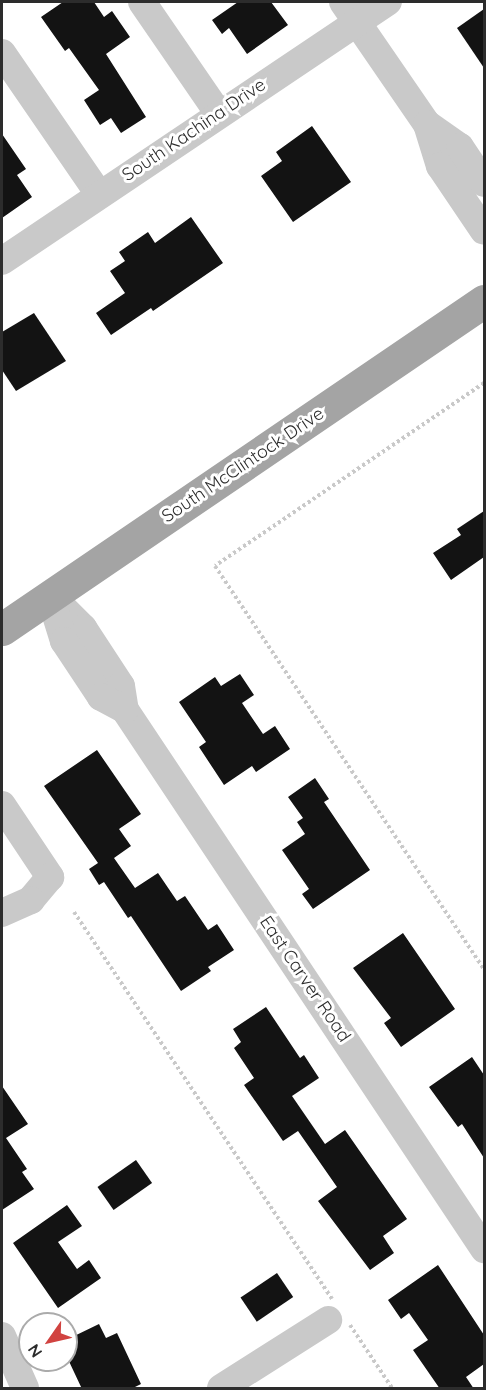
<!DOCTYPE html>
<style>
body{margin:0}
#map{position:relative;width:486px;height:1390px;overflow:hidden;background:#fff;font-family:Quicksand,sans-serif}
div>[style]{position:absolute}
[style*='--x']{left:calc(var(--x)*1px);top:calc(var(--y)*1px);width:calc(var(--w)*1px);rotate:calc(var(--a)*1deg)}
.building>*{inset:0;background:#131313;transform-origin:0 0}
.path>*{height:4px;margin-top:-2px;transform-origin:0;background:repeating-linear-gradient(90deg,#c9c9c9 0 3px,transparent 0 6px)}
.minor>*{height:28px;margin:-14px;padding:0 14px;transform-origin:14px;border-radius:14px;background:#c9c9c9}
.major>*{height:33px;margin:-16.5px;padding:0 16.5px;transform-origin:16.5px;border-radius:16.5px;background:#a4a4a4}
span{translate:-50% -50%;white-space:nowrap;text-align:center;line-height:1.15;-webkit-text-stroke:6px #fff;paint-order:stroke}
.street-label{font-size:18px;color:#2c2c2c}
.frame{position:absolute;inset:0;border:3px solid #2c2c2c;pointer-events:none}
.north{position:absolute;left:18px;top:1312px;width:60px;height:60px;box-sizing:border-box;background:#fff;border:2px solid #ababab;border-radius:50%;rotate:236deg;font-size:16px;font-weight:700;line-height:24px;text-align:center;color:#2c2c2c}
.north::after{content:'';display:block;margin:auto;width:21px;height:27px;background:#d14340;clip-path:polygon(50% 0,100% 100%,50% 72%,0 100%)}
</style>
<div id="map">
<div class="building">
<div style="clip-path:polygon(63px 2px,94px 2px,104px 17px,112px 11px,130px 37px,106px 54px,146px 117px,121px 133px,111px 118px,100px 125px,84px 100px,99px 90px,69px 48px,65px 51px,41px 17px)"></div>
<div style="clip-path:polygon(238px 2px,271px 2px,288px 25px,247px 54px,229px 28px,222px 34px,212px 20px)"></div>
<div style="clip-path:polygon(484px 9px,484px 68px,457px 28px)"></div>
<div style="clip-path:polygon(312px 126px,351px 182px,293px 222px,261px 176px,282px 161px,276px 152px)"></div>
<div style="clip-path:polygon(2px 134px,26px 169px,17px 175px,32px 197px,2px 218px)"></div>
<div style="clip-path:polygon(191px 217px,223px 263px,153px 311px,151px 308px,111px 335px,96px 313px,125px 293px,110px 271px,125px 261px,119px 252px,148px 232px,155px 243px)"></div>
<div style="clip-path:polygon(34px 313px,66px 361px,16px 391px,2px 370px,2px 332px)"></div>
<div style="clip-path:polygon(484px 511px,484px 557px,451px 580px,433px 553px,461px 535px,457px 529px)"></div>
<div style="clip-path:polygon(240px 674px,254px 695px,242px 703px,263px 734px,275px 726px,290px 749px,256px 772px,252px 766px,224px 785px,199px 747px,206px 742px,179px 702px,215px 677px,221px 686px)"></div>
<div style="clip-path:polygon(97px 750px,141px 814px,119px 829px,131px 846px,114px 858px,135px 888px,158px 873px,177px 901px,185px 896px,208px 930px,217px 924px,234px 950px,208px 967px,211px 971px,181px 991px,131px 916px,128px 918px,104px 882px,99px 885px,89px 869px,98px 863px,44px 786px)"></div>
<div style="clip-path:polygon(315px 778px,329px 799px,324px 802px,370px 870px,313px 909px,302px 894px,309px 889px,282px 850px,305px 834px,297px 822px,303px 818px,288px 797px)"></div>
<div style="clip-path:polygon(403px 933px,455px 1009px,401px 1047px,384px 1023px,391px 1018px,353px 968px)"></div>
<div style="clip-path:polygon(266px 1007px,300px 1058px,304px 1055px,319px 1078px,292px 1096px,325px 1144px,345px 1130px,407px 1219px,383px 1236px,394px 1253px,370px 1270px,318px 1201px,337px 1187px,298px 1131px,283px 1141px,244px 1085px,254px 1078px,234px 1048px,241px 1042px,233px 1029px)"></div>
<div style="clip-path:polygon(472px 1057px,484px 1075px,484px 1158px,462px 1124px,458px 1127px,429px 1087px)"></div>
<div style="clip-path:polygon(2px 1086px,28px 1124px,6px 1138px,27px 1169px,22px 1172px,34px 1189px,2px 1210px)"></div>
<div style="left:136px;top:1160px;width:28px;height:47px;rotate:55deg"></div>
<div style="clip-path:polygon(67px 1205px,82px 1226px,58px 1242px,77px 1269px,89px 1260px,101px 1278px,58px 1308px,13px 1243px)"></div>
<div style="clip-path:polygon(438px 1265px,484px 1335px,484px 1364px,466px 1377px,474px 1389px,440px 1389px,413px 1350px,428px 1340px,409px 1313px,401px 1319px,388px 1300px)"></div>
<div style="left:277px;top:1273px;width:29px;height:44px;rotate:56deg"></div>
<div style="clip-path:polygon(99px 1324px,106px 1338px,117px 1333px,141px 1384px,131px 1389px,82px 1389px,66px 1355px,66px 1340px)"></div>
</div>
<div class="path">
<div style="--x:484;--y:383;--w:325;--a:145.8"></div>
<div style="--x:215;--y:566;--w:485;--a:56.3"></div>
<div style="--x:74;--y:912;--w:465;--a:56.3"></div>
<div style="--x:350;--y:1325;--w:76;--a:56.3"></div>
</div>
<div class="minor">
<div style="--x:142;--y:2;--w:136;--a:55.5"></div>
<div style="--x:343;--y:2;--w:148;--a:55.5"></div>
<div style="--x:427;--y:124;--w:44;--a:72.8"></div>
<div style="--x:440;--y:166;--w:78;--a:55.9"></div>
<div style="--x:2;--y:53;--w:171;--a:55.5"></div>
<div style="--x:427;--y:124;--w:40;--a:34.9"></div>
<div style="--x:460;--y:147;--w:43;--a:56.3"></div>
<div style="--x:2;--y:261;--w:465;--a:-33.9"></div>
<div style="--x:50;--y:595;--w:47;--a:45"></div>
<div style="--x:83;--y:628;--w:69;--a:56.8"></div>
<div style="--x:121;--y:686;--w:24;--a:81"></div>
<div style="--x:125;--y:710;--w:648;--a:56.33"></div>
<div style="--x:51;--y:599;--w:44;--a:72.8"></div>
<div style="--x:64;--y:641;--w:67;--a:56.5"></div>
<div style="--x:101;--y:697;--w:27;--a:28"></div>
<div style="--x:2;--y:805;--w:87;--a:56.3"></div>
<div style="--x:50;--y:877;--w:30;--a:130"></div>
<div style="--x:31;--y:900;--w:32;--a:156"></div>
<div style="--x:2;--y:1336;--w:57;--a:66.1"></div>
<div style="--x:221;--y:1388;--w:127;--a:-32.4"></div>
</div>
<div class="major">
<div style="--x:2;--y:629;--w:583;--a:-34.24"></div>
</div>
<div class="street-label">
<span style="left:194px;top:130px;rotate:-34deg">South Kachina Drive</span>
<span style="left:243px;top:465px;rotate:-34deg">South McClintock Drive</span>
<span style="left:305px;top:979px;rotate:56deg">East Carver Road</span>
</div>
<div class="frame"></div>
<div class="north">N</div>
</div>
